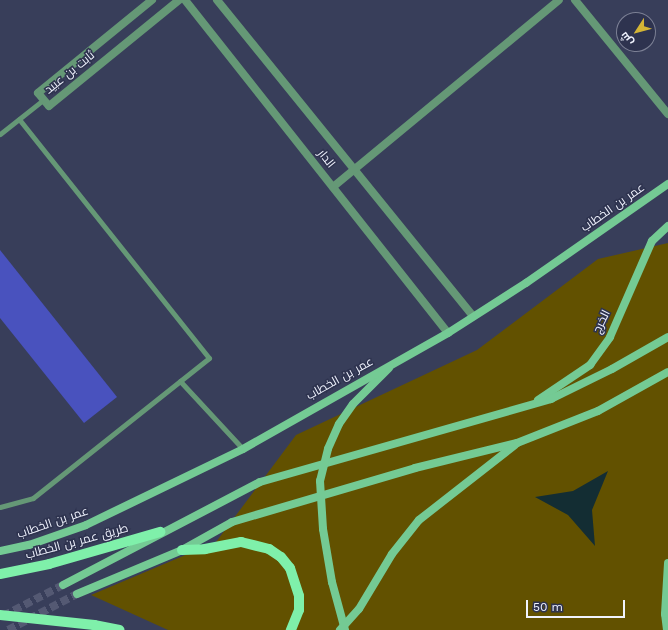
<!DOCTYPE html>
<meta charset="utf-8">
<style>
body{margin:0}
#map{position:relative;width:668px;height:630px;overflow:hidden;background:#383e5a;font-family:"Work Sans",Cairo,sans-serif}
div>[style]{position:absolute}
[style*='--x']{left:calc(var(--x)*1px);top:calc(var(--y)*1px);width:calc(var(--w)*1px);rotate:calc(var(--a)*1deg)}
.green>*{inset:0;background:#625100}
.water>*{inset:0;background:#132d33}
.building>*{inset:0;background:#4952be}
.secondary-tunnel>*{height:8px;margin-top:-4px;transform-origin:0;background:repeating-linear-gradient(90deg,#545973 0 8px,transparent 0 12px)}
.lane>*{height:5px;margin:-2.5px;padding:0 2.5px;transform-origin:2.5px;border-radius:2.5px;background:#659876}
.street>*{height:8px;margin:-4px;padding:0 4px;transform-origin:4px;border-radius:4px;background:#659876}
.secondary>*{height:8px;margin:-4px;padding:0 4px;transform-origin:4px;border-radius:4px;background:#74ca94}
.primary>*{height:10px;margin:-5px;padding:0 5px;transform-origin:5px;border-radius:5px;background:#7ff0aa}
.secondary-bridge>*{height:8px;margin:-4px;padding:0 4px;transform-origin:4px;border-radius:4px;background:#74ca94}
.primary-bridge>*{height:10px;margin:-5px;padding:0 5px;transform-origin:5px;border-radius:5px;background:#7ff0aa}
span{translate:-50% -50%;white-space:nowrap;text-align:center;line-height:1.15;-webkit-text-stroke:3px #2e334f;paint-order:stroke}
.street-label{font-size:12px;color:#f0f3fe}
.north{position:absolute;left:616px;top:12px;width:40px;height:40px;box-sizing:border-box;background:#2e334f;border:1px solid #7c8095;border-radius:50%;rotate:234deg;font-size:11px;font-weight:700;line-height:16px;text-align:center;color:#f0f3fe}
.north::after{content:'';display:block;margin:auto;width:14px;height:18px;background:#d4b535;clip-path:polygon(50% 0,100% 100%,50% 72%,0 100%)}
.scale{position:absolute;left:526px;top:600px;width:99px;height:18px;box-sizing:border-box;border:2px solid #f0f3fe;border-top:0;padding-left:5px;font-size:12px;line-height:14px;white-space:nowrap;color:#f0f3fe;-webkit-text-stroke:3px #2e334f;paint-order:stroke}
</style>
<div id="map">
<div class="green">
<div style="clip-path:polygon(668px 243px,668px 630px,168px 630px,91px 595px,216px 542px,296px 435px,477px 350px,598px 259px)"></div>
</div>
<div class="water">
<div style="clip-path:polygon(608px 471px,592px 510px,595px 546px,568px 515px,535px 497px,573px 491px)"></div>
</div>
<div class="building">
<div style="clip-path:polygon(0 250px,117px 397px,84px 423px,0 318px)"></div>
</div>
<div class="secondary-tunnel">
<div style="--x:3;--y:616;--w:68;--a:-27.3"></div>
<div style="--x:8;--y:630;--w:78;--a:-27.6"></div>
</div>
<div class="lane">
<div style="--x:0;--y:134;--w:55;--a:-38.3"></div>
<div style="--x:180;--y:381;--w:93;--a:47.2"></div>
<div style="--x:0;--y:507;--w:34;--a:-15"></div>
<div style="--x:33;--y:498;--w:225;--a:-38.5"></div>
<div style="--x:209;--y:358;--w:305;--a:-128.5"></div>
</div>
<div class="street">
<div style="--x:152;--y:0;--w:147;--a:140.8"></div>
<div style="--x:38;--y:93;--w:17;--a:50"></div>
<div style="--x:49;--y:106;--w:168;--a:-39.2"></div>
<div style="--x:185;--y:0;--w:424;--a:51.7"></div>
<div style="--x:217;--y:0;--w:407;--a:51"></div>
<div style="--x:575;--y:0;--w:147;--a:50.8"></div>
<div style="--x:333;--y:187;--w:293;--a:-39.6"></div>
</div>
<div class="secondary">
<div style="--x:538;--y:400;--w:63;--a:-33.9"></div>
<div style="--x:590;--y:365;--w:34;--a:-54"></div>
<div style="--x:610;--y:337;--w:105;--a:-66.4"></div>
<div style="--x:652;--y:241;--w:22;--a:-43"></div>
<div style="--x:339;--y:424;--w:24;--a:-55"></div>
<div style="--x:353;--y:404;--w:51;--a:-45"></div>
<div style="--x:0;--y:551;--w:30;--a:-12"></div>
<div style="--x:29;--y:545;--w:60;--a:-19.3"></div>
<div style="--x:86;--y:525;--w:174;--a:-25.8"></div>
<div style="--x:243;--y:449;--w:236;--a:-29.5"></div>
<div style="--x:448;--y:333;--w:93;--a:-32.7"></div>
<div style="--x:526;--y:283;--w:173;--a:-34.9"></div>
<div style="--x:63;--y:585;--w:222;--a:-27.6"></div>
<div style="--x:260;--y:482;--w:303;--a:-15.9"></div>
<div style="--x:551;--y:399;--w:68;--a:-26.2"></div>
<div style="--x:612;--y:369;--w:64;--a:-29.7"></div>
<div style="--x:77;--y:594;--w:114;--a:-22.7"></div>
<div style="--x:182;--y:550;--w:57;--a:-29.2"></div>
<div style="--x:232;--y:522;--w:191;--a:-16.4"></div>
<div style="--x:415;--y:468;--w:105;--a:-13.8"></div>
<div style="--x:517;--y:443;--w:87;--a:-21.6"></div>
<div style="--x:598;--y:411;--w:80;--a:-29.1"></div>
<div style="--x:340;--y:630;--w:28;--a:-48"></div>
<div style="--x:359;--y:609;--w:64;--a:-59"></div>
<div style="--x:392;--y:554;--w:43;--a:-51.5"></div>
<div style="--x:419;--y:520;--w:122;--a:-38"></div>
<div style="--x:667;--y:630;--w:16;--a:-97"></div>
<div style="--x:665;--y:614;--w:51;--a:-86.6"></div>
</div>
<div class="primary">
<div style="--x:182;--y:550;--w:23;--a:-2"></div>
<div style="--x:205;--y:549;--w:37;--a:-11"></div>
<div style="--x:241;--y:542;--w:29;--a:14"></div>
<div style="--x:269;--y:549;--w:14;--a:34"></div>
<div style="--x:281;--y:557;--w:14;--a:51"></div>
<div style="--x:290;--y:568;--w:29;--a:72"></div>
<div style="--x:299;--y:596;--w:14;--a:90"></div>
<div style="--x:299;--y:610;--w:22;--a:112"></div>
<div style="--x:0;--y:574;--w:50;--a:-11.5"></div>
<div style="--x:49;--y:564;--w:116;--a:-16.1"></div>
<div style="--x:94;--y:625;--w:26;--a:11"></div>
</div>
<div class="secondary-bridge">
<div style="--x:339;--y:424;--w:27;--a:114"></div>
<div style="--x:328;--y:449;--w:33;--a:104"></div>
<div style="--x:320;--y:481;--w:48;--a:86.4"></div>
<div style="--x:323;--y:529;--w:54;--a:80.4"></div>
<div style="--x:332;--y:582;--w:50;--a:74.8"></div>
</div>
<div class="primary-bridge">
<div style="--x:0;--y:615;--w:95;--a:6.1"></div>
</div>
<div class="street-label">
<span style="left:70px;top:73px;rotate:-39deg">ثابت بن عبيد</span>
<span style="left:326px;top:159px;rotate:52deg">الدار</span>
<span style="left:613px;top:208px;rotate:-35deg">عمر بن الخطاب</span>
<span style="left:602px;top:322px;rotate:-64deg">الخرج</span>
<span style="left:340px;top:379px;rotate:-29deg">عمر بن الخطاب</span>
<span style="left:53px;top:523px;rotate:-19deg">عمر بن الخطاب</span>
<span style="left:77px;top:542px;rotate:-15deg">طريق عمر بن الخطاب</span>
</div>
<div class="north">ش</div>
<div class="scale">50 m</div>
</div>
